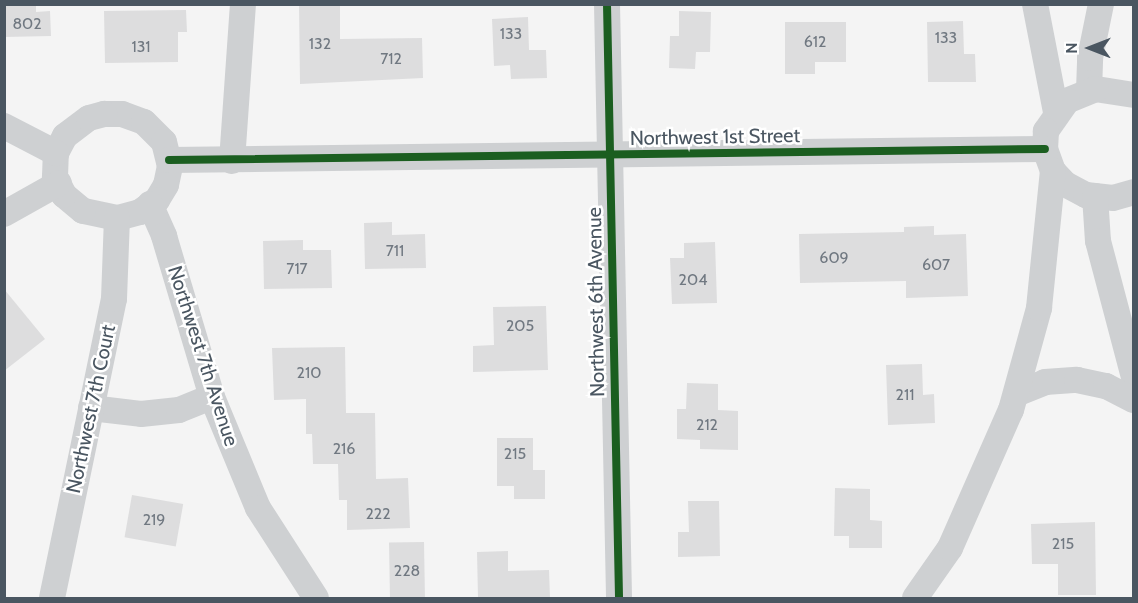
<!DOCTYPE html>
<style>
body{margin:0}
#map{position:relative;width:1138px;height:603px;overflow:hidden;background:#f4f4f4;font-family:Cabin,sans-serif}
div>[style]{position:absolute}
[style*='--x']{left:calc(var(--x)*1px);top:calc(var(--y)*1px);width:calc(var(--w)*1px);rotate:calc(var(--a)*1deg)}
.building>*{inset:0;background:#ddddde;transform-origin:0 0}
.street>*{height:26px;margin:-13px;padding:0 13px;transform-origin:13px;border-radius:13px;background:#ced0d2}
.cycleway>*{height:8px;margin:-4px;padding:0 4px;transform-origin:4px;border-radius:4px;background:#1b5e20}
span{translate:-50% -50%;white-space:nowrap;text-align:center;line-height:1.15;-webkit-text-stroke:5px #fff;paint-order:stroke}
.number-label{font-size:16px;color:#707881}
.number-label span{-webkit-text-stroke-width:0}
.street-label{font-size:20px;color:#4a5661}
.frame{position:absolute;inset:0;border:6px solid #4a5661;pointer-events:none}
.north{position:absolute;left:1060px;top:18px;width:60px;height:60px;-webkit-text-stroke:4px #fff;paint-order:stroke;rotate:270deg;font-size:16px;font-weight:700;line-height:24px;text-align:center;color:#4a5661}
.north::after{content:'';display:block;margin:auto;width:21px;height:27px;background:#4a5661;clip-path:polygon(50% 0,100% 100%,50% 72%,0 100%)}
</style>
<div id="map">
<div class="building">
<div style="clip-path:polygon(4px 4px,36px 4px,36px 12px,50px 11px,51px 36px,4px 37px)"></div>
<div style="clip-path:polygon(299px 4px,340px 4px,340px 39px,422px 38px,423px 78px,300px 84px)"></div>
<div style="clip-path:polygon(186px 10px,187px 32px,178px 32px,178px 62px,105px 63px,104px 11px)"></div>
<div style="clip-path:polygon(679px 11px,711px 12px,710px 52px,696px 52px,695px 69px,669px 68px,670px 36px,679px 36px)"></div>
<div style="clip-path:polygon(528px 17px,529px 50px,546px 50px,547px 78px,511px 79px,510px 65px,494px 66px,492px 19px)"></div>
<div style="clip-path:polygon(963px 21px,964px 54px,975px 54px,976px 82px,928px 82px,927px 22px)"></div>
<div style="clip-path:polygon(785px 22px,846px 22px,846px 62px,815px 62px,815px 74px,785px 74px)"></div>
<div style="clip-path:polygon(392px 222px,392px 235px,425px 234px,426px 268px,365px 269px,364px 223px)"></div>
<div style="clip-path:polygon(934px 226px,934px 235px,966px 234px,968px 296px,906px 298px,906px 281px,800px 283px,799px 234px,904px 232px,904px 227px)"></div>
<div style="clip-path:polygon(303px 240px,303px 250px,331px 250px,332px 288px,264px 289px,263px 241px)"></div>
<div style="clip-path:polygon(715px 242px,717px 303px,672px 304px,670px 258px,684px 258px,684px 243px)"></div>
<div style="clip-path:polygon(4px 289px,45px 339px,4px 371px)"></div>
<div style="clip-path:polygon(546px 306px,548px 370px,473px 372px,473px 346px,494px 345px,493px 307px)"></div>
<div style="clip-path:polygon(345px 347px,346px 413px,375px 413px,376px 479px,408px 478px,410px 528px,347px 530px,347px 500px,339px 500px,338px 464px,313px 464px,312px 434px,306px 434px,306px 399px,274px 400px,272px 348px)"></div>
<div style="clip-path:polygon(922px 364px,923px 395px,934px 394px,935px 423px,888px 425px,886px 365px)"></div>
<div style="clip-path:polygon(687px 383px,718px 384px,718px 410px,738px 411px,738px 450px,700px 449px,700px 440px,677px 439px,677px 409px,686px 409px)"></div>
<div style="clip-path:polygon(497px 438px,533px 438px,533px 470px,545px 470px,545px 499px,514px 499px,514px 486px,497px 486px)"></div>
<div style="clip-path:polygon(835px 488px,870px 489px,870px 520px,882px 521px,882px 548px,849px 548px,849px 536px,834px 536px)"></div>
<div style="left:132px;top:495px;width:52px;height:43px;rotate:10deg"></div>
<div style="clip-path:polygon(688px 501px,719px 501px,720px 556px,678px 557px,678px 532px,689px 532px)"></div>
<div style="clip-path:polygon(1095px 522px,1096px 595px,1058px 595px,1058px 564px,1032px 564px,1031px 524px)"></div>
<div style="left:424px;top:542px;width:56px;height:35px;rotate:89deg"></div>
<div style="clip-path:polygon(508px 551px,508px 571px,549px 570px,550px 598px,478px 598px,477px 552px)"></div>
</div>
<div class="street">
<div style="--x:607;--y:4;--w:594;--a:88.84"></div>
<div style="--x:1035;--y:4;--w:110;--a:79"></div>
<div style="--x:1089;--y:91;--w:33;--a:-88"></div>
<div style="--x:1090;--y:58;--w:55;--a:-78.5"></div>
<div style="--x:1134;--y:95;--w:38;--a:-171"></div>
<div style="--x:1096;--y:89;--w:31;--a:158"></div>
<div style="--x:1067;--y:101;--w:37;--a:125"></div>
<div style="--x:1046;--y:131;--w:18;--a:93"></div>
<div style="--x:1045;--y:149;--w:23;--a:70"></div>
<div style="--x:1053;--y:171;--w:18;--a:47"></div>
<div style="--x:1065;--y:184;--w:24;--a:28"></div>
<div style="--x:1086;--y:195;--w:27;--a:6"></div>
<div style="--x:1113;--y:198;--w:22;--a:-16"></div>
<div style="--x:104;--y:114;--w:18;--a:0"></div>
<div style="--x:122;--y:114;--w:23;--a:20"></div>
<div style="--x:144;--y:122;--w:28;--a:45"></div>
<div style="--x:164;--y:142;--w:25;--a:76"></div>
<div style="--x:170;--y:166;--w:19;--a:102"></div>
<div style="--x:166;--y:185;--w:17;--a:121"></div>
<div style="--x:157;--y:200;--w:21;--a:145"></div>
<div style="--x:140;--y:212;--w:24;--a:165"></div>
<div style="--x:117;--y:218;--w:35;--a:-168"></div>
<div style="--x:83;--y:211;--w:25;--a:-140"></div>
<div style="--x:64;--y:195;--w:20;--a:-117"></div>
<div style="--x:55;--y:177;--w:24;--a:-88"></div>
<div style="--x:56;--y:153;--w:19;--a:-62"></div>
<div style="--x:65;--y:136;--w:30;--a:-37"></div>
<div style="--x:89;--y:118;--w:16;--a:-15"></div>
<div style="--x:4;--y:126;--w:59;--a:27.4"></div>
<div style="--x:169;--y:160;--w:876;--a:-0.72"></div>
<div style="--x:232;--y:161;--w:157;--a:-86"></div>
<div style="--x:1095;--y:196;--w:45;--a:86.2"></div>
<div style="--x:1098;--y:241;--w:141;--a:75.2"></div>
<div style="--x:150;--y:204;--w:35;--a:66"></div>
<div style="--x:164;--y:236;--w:168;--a:73.4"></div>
<div style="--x:212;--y:397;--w:120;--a:67.5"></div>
<div style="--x:258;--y:508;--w:107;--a:57.2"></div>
<div style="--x:4;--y:214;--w:63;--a:-29.4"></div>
<div style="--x:1016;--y:394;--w:31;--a:-22"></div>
<div style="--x:1045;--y:382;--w:32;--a:-4"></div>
<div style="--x:1077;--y:380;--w:30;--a:12"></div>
<div style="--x:1106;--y:386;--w:31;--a:27"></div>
<div style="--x:91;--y:408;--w:50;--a:6.8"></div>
<div style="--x:141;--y:414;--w:38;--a:-6"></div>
<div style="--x:179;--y:410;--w:35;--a:-22"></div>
<div style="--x:52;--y:598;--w:305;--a:-78.3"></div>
<div style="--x:114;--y:299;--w:81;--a:-87.9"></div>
<div style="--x:915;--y:598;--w:61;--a:-55"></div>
<div style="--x:950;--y:548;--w:151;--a:-66.2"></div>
<div style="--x:1011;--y:410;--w:106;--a:-74.6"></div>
<div style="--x:1039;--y:308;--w:138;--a:-84.2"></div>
</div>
<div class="cycleway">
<div style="--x:607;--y:4;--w:594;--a:88.84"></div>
<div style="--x:169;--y:160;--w:876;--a:-0.72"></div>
</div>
<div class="number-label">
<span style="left:27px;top:24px">802</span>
<span style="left:511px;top:34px">133</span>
<span style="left:946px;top:38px">133</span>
<span style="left:815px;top:42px">612</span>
<span style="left:320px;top:44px">132</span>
<span style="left:141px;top:47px">131</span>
<span style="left:391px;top:59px">712</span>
<span style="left:395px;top:251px">711</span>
<span style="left:834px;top:258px">609</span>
<span style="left:936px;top:265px">607</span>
<span style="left:297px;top:269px">717</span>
<span style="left:693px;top:280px">204</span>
<span style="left:520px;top:326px">205</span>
<span style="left:309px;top:373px">210</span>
<span style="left:905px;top:395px">211</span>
<span style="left:707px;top:425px">212</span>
<span style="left:344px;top:449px">216</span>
<span style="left:515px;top:454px">215</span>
<span style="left:378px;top:514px">222</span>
<span style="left:154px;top:520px">219</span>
<span style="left:1063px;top:544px">215</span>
<span style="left:407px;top:571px">228</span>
</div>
<div class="street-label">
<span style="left:715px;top:137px;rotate:-1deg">Northwest 1st Street</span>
<span style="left:596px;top:302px;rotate:-91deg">Northwest 6th Avenue</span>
<span style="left:203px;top:356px;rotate:72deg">Northwest 7th Avenue</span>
<span style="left:91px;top:409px;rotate:-78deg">Northwest 7th Court</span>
</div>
<div class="frame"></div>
<div class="north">N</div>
</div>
